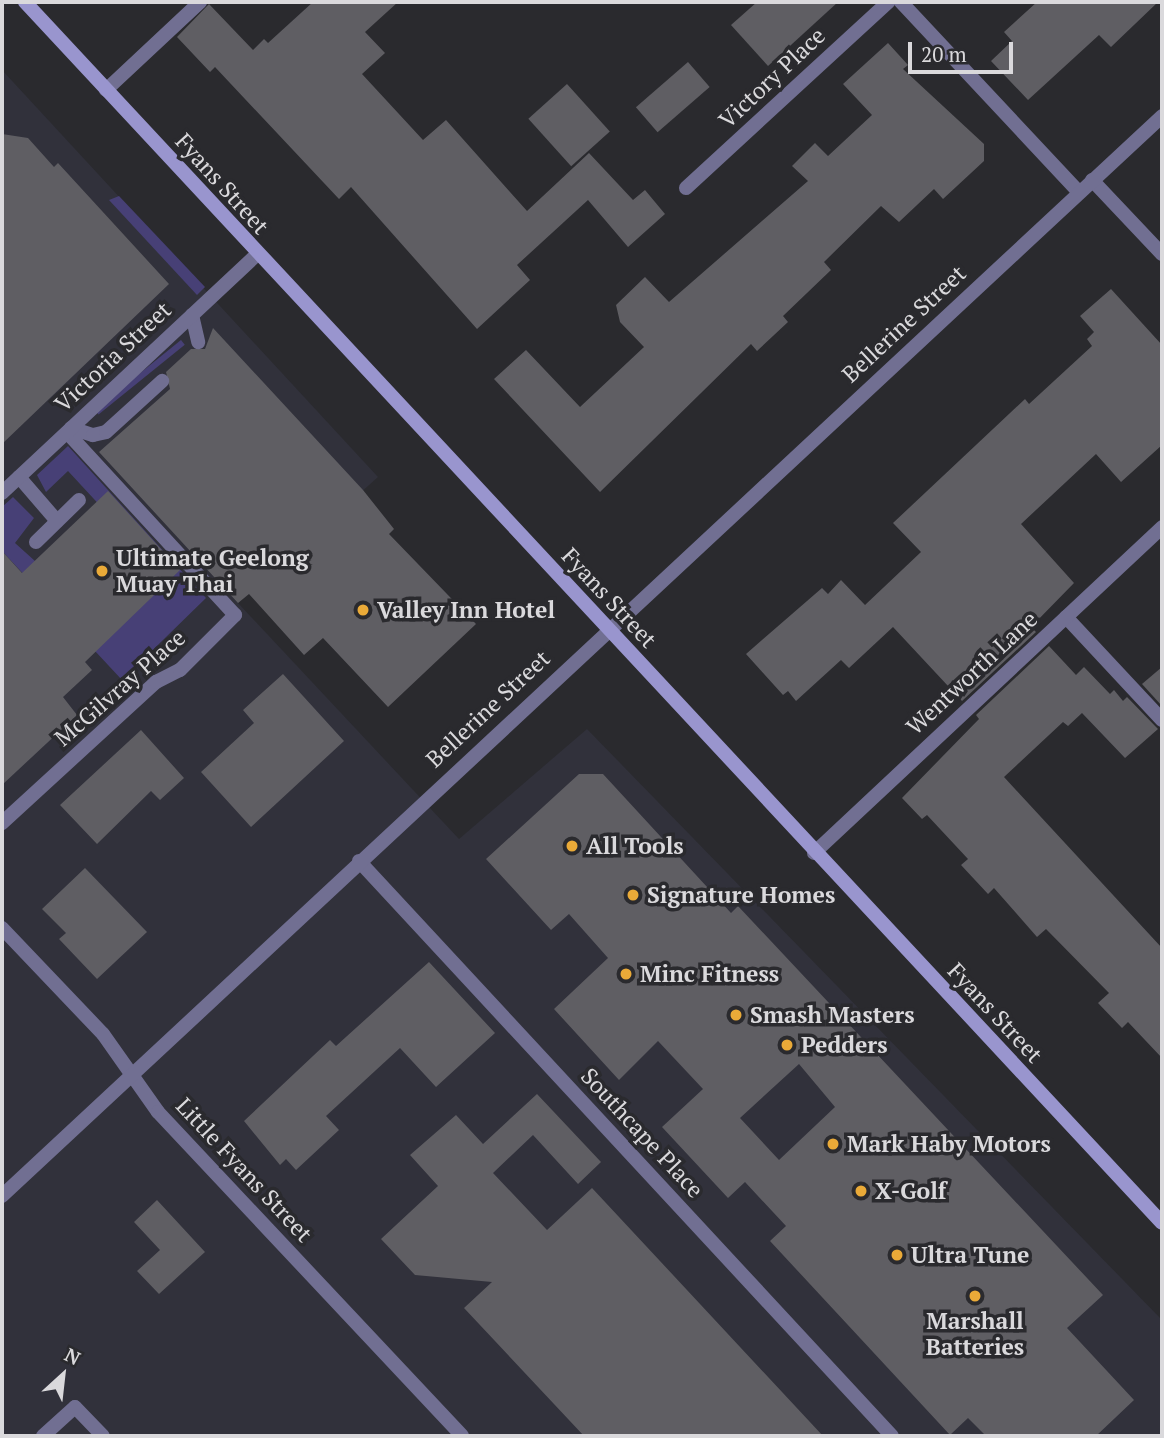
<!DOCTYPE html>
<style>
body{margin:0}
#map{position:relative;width:1164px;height:1438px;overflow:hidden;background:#2a2a2e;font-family:"PT Serif",serif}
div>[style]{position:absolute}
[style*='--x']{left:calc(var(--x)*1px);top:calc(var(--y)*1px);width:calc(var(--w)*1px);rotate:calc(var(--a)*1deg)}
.built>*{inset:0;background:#31313b}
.green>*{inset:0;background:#474076;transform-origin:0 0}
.building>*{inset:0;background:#5f5e63;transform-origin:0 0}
.lane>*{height:14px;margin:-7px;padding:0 7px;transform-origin:7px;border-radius:7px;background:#716f92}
.street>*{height:14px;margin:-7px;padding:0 7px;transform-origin:7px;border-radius:7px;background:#716f92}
.secondary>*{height:14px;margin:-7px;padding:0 7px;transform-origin:7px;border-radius:7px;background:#9995ce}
.dots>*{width:19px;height:19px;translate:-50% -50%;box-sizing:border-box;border:4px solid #2a2a2e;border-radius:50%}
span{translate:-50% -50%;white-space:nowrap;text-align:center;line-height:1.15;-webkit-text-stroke:7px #2a2a2e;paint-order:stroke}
.street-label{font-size:23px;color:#dad9dc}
.poi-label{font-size:23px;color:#dad9dc;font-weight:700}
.left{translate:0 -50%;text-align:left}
.frame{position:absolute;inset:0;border:4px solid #dad9dc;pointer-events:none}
.north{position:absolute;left:28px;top:1340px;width:70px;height:70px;-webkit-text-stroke:5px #2a2a2e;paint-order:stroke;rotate:27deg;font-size:19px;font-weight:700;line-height:28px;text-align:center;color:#dad9dc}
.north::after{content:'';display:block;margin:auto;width:24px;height:32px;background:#dad9dc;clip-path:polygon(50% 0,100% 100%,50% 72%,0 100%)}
.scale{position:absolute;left:908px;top:42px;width:105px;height:32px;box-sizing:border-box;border:4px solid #dad9dc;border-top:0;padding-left:9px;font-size:21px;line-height:24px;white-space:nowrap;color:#dad9dc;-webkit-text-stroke:5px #2a2a2e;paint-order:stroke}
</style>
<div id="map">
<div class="built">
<div style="clip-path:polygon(2px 70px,378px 477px,238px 603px,459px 839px,587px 729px,1162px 1320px,1162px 1436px,2px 1436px)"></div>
</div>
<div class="green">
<div style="clip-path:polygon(119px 196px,205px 287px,197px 295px,109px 200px)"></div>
<div style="left:181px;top:340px;width:6px;height:111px;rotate:51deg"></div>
<div style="clip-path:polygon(68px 446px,206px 598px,122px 680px,2px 551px,2px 507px,13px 497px,34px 518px,15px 543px,35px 561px,169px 580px,68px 471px,46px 492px,37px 475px)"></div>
</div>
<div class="building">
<div style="clip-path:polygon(313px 2px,398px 2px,365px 32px,385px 53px,362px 74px,423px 140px,446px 120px,527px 211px,589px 153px,633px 200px,645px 190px,665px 214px,628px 247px,588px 200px,517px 265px,530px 280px,477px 329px,351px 187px,339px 199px,215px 67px,210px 72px,177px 37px,209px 4px,253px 50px,264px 39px,268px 43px)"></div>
<div style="clip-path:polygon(757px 2px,838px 2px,768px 66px,731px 25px)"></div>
<div style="clip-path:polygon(1037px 2px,1158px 2px,1111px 47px,1099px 35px,1028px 100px,991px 61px,1012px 41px,1004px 32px)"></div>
<div style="clip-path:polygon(888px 43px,908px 65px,903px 69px,984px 144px,984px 161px,943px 199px,934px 189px,899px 222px,881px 206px,824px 262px,831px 270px,783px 316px,788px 322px,757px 351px,751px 344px,600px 492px,494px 379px,526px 350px,580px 407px,644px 347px,620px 322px,616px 305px,645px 277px,669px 302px,808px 181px,792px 166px,815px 143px,828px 156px,872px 115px,843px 84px)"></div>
<div style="left:688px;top:62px;width:33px;height:69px;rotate:49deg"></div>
<div style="left:567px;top:84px;width:64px;height:52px;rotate:48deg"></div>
<div style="clip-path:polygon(2px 134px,28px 138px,54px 167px,58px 163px,169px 284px,2px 444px)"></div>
<div style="clip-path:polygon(1111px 289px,1162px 345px,1162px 445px,1121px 482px,1096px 454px,1021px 524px,1074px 583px,1031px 627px,1036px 632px,962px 701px,893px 627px,849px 668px,841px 660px,796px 701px,788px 691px,783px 695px,746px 654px,822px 588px,828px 594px,841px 580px,865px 605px,921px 552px,893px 523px,1025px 399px,1029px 404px,1092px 346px,1087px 339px,1094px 332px,1080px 316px)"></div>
<div style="clip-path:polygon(213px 328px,363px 490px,394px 529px,389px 534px,476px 624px,388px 707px,323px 638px,304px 655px,249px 594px,238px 603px,99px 452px,170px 389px,166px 372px,191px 349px,205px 349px)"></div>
<div style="clip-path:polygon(108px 491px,180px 570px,85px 662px,92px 670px,63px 697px,77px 715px,2px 785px,2px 551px,22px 573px)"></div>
<div style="clip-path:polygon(1049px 646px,1076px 675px,1084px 667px,1110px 694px,1114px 690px,1123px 701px,1127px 697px,1158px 729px,1125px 758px,1082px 713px,1068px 726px,1063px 722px,1004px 777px,1162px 948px,1162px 1058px,1128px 1022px,1122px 1028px,1098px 1003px,1109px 993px,1046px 929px,1037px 937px,994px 888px,988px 894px,961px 865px,968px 859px,927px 815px,922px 819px,902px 798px,979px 719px,976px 715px)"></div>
<div style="clip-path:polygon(1162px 667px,1162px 706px,1142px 684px)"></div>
<div style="clip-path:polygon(283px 674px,344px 741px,251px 827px,201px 772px,254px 723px,243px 710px)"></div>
<div style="clip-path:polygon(141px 730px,184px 778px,160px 800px,151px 791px,97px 844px,60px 805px)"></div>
<div style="clip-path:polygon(evenodd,579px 774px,603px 774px,731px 913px,738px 906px,1103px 1295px,1067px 1328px,1134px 1400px,1096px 1436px,986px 1436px,968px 1418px,950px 1435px,770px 1241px,786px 1226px,745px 1182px,728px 1198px,662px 1127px,703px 1089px,658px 1041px,619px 1080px,554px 1009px,608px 958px,569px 914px,551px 930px,486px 859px,579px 774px,799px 1064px,835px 1107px,779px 1160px,740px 1118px,799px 1064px)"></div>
<div style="clip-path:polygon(85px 868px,147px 932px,97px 979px,59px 939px,66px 933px,42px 909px)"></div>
<div style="clip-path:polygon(429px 962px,495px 1033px,436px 1087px,400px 1048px,326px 1116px,339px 1130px,296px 1170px,286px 1159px,280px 1165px,244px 1121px,330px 1040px,336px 1046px)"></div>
<div style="clip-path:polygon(537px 1094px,601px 1162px,578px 1184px,533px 1135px,493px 1173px,547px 1230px,592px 1188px,823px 1436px,584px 1436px,464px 1308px,492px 1282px,415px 1275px,381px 1239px,438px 1186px,410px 1155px,456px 1115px,483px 1144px)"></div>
<div style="clip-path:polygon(157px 1200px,205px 1252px,159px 1294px,137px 1271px,160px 1250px,134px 1222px)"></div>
</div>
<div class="lane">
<div style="--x:192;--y:315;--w:28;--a:77"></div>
<div style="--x:71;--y:428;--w:23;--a:18"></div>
<div style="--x:93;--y:435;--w:13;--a:-13"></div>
<div style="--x:106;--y:432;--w:76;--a:-42.3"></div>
<div style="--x:19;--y:477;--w:58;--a:49.2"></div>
<div style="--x:36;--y:542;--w:60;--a:-44.3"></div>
<div style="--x:1066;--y:617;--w:141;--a:47"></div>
<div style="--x:2;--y:823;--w:209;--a:-42.5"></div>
<div style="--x:156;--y:682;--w:27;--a:-27"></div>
<div style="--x:180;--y:670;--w:78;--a:-45"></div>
<div style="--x:235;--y:615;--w:248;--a:-132.6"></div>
<div style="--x:814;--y:853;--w:477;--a:-43.1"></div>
<div style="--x:359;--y:861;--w:784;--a:47.17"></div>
<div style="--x:43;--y:1436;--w:43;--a:-42.2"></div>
<div style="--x:75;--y:1407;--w:40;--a:46"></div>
</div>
<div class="street">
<div style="--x:901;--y:2;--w:260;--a:46.9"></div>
<div style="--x:106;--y:90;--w:129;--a:-43.1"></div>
<div style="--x:1092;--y:180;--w:102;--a:46.6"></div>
<div style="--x:686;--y:188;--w:275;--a:-42.6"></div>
<div style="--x:2;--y:493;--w:348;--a:-43.1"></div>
<div style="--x:2;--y:928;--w:146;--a:46.4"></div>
<div style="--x:103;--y:1034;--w:95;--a:54.8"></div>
<div style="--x:158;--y:1112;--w:444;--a:46.8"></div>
<div style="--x:2;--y:1196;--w:1585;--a:-42.95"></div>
</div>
<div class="secondary">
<div style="--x:25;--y:2;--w:1668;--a:47.04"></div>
</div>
<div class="dots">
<div style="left:102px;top:571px;background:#eaaa38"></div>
<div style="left:363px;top:610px;background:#eaaa38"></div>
<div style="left:572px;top:846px;background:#eaaa38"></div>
<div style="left:633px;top:895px;background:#eaaa38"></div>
<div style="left:626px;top:974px;background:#eaaa38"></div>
<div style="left:736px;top:1015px;background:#eaaa38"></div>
<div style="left:787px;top:1045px;background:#eaaa38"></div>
<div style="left:833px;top:1144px;background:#eaaa38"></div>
<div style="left:861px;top:1191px;background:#eaaa38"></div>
<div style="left:897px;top:1255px;background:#eaaa38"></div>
<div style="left:975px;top:1296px;background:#eaaa38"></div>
</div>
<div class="street-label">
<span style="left:772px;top:78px;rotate:-43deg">Victory Place</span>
<span style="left:222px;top:184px;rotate:48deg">Fyans Street</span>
<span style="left:904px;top:324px;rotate:-43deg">Bellerine Street</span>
<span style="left:113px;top:357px;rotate:-43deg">Victoria Street</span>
<span style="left:609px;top:598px;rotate:47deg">Fyans Street</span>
<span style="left:972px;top:673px;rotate:-43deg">Wentworth Lane</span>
<span style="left:120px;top:688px;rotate:-41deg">McGilvray Place</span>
<span style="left:488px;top:709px;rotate:-43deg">Bellerine Street</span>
<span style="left:995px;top:1013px;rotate:47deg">Fyans Street</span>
<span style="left:642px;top:1133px;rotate:47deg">Southcape Place</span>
<span style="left:244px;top:1170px;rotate:47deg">Little Fyans Street</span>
</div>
<div class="poi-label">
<span class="left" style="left:116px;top:571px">Ultimate Geelong<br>Muay Thai</span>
<span class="left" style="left:377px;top:610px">Valley Inn Hotel</span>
<span class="left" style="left:586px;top:846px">All Tools</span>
<span class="left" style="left:647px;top:895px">Signature Homes</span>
<span class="left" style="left:640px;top:974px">Minc Fitness</span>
<span class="left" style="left:750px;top:1015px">Smash Masters</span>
<span class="left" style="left:801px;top:1045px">Pedders</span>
<span class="left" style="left:847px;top:1144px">Mark Haby Motors</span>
<span class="left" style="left:875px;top:1191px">X-Golf</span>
<span class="left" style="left:911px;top:1255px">Ultra Tune</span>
<span style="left:975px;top:1334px">Marshall<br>Batteries</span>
</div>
<div class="frame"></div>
<div class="north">N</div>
<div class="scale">20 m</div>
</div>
